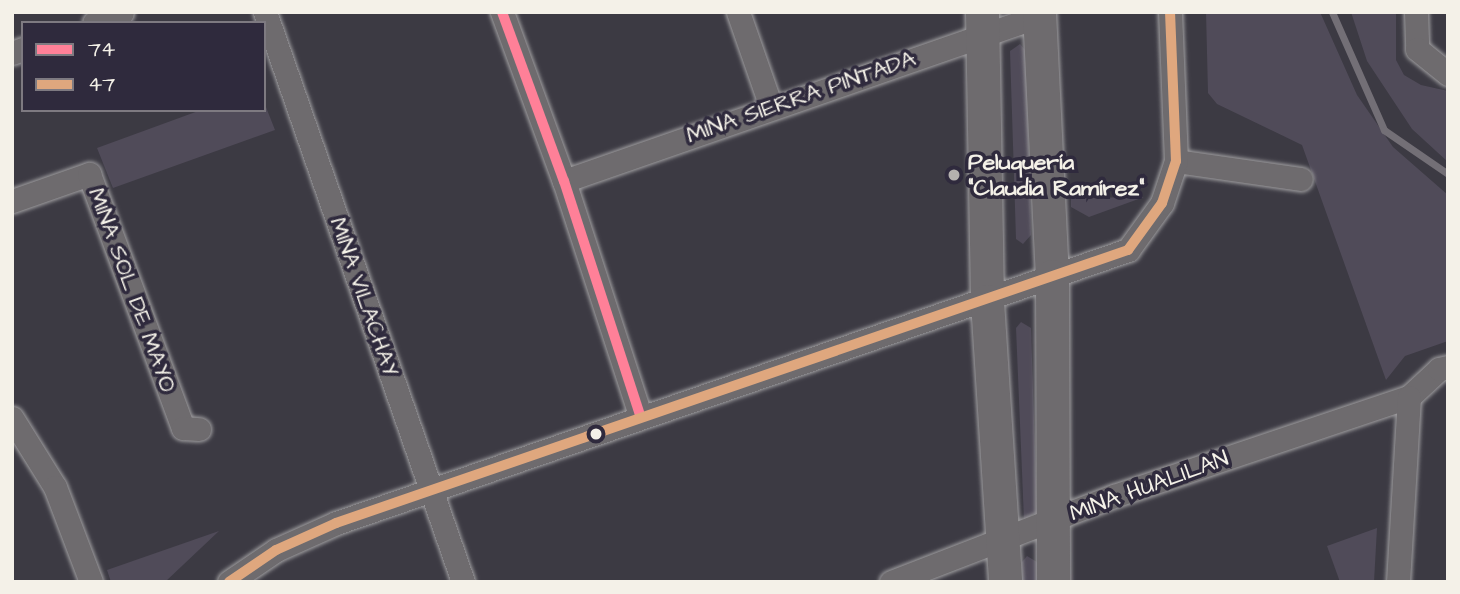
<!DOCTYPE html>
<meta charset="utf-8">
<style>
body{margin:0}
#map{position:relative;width:1460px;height:594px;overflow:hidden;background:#3c3a43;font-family:"Architects Daughter",sans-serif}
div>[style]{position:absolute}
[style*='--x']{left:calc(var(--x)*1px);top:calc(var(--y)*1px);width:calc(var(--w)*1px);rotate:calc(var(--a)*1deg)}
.green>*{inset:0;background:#504b59}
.stream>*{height:7px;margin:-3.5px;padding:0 3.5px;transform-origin:3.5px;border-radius:3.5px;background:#736f76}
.roads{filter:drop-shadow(0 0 2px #9f9ea0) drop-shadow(0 0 2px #9f9ea0)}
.street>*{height:23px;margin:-11.5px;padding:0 11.5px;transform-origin:11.5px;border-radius:11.5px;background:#6e6b6e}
.secondary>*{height:33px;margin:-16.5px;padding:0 16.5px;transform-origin:16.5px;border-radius:16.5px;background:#6e6b6e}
.bus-1>*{height:10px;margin:-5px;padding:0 5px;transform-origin:5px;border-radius:5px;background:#ff8098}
.bus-2>*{height:10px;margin:-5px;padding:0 5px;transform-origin:5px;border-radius:5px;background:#dfa77e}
.dots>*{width:19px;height:19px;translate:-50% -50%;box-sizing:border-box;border:4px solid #2f2a3d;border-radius:50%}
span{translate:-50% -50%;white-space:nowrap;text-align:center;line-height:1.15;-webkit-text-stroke:7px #2f2a3d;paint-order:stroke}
.street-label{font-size:23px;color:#f4f1e8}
.poi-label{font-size:23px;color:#f4f1e8;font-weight:700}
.left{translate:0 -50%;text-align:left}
.frame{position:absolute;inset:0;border:14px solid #f4f1e8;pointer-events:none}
.legend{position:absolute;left:21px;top:21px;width:245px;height:91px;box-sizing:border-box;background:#2f2a3d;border:2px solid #7e7a81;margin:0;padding:9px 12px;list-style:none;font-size:21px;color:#f4f1e8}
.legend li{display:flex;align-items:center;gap:14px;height:35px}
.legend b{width:35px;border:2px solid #7e7a81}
</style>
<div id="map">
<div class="green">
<div style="clip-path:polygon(1206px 12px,1320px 12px,1357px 95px,1393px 147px,1448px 195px,1448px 341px,1405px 356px,1386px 380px,1302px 145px,1217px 104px,1208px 93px)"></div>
<div style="clip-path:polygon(1351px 12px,1396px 12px,1396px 60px,1404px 75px,1421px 85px,1448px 91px,1448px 162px,1412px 129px,1367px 61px)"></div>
<div style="clip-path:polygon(1020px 44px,1026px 51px,1031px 235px,1023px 244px,1016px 239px,1010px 51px)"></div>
<div style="clip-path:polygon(264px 102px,275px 130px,113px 188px,97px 148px,201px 110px,264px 110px)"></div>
<div style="clip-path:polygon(1144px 197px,1089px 217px,1071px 207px,1071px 198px)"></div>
<div style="clip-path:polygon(1021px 322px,1031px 328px,1037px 512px,1024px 520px,1016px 328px)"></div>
<div style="clip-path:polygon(1377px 528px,1374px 582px,1340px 582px,1327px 546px)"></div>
<div style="clip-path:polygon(219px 531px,165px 582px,111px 582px,107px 570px)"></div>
<div style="clip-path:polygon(1027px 556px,1037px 562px,1038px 582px,1022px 582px,1022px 562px)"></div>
</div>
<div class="stream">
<div style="--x:1332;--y:12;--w:129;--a:66.2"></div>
<div style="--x:1384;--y:130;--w:78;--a:34.5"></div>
</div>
<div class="roads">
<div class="street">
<div style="--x:265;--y:12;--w:603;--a:70.84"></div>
<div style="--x:502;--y:12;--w:180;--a:69.9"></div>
<div style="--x:564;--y:181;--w:246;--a:72"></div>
<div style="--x:738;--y:12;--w:101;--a:70.8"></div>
<div style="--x:1416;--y:12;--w:37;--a:88"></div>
<div style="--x:1417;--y:49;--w:40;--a:39"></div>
<div style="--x:94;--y:23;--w:30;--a:-21"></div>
<div style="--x:12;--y:53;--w:12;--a:-20"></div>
<div style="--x:1176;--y:161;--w:126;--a:8.2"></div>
<div style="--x:564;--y:181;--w:503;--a:-19.16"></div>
<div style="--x:12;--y:201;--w:82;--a:-19.3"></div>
<div style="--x:89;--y:174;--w:271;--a:69.7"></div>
<div style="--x:183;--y:428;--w:16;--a:4"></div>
<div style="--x:12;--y:418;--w:81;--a:58.1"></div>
<div style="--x:55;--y:487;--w:102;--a:69.2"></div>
<div style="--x:229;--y:582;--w:57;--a:-34.2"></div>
<div style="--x:276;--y:550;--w:66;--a:-24.2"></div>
<div style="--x:336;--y:523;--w:838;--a:-19.02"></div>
<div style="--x:1128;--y:250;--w:58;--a:-54.1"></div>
<div style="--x:1162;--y:203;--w:44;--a:-71.6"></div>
<div style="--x:1176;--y:161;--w:149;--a:-92.3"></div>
<div style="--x:891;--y:582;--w:239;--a:-21.1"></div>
<div style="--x:1114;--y:496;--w:311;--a:-18.6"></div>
<div style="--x:1409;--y:397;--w:41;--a:-43"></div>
<div style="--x:1439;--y:369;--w:9;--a:-13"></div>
<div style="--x:1398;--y:582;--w:185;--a:-86.6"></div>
</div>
<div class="secondary">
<div style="--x:982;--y:12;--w:289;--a:89"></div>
<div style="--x:987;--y:301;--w:282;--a:86.3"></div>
<div style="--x:1039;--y:12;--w:264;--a:87.2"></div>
<div style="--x:1052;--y:276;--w:306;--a:89.8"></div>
</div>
</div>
<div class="bus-1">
<div style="--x:502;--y:12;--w:180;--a:69.9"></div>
<div style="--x:564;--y:181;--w:246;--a:72"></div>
</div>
<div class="bus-2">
<div style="--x:229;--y:582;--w:57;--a:-34.2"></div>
<div style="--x:276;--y:550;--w:66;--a:-24.2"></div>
<div style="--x:336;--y:523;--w:838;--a:-19.02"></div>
<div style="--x:1128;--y:250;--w:58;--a:-54.1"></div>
<div style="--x:1162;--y:203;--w:44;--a:-71.6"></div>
<div style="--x:1176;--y:161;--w:149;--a:-92.3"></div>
</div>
<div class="dots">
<div style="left:954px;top:175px;background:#b4b1ae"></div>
<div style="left:596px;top:434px;background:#f4f1e8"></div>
</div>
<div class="street-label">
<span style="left:801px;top:97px;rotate:-19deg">MINA SIERRA PINTADA</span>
<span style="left:132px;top:290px;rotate:70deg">MINA SOL DE MAYO</span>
<span style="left:364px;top:297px;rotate:71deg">MINA VILACHAY</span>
<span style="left:1149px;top:486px;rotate:-20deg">MINA HUALILAN</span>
</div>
<div class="poi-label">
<span class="left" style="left:968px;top:175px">Peluquería<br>"Claudia Ramírez"</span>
</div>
<div class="frame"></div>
<ul class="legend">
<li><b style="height:9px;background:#ff8098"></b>74</li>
<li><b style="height:9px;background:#dfa77e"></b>47</li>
</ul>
</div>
